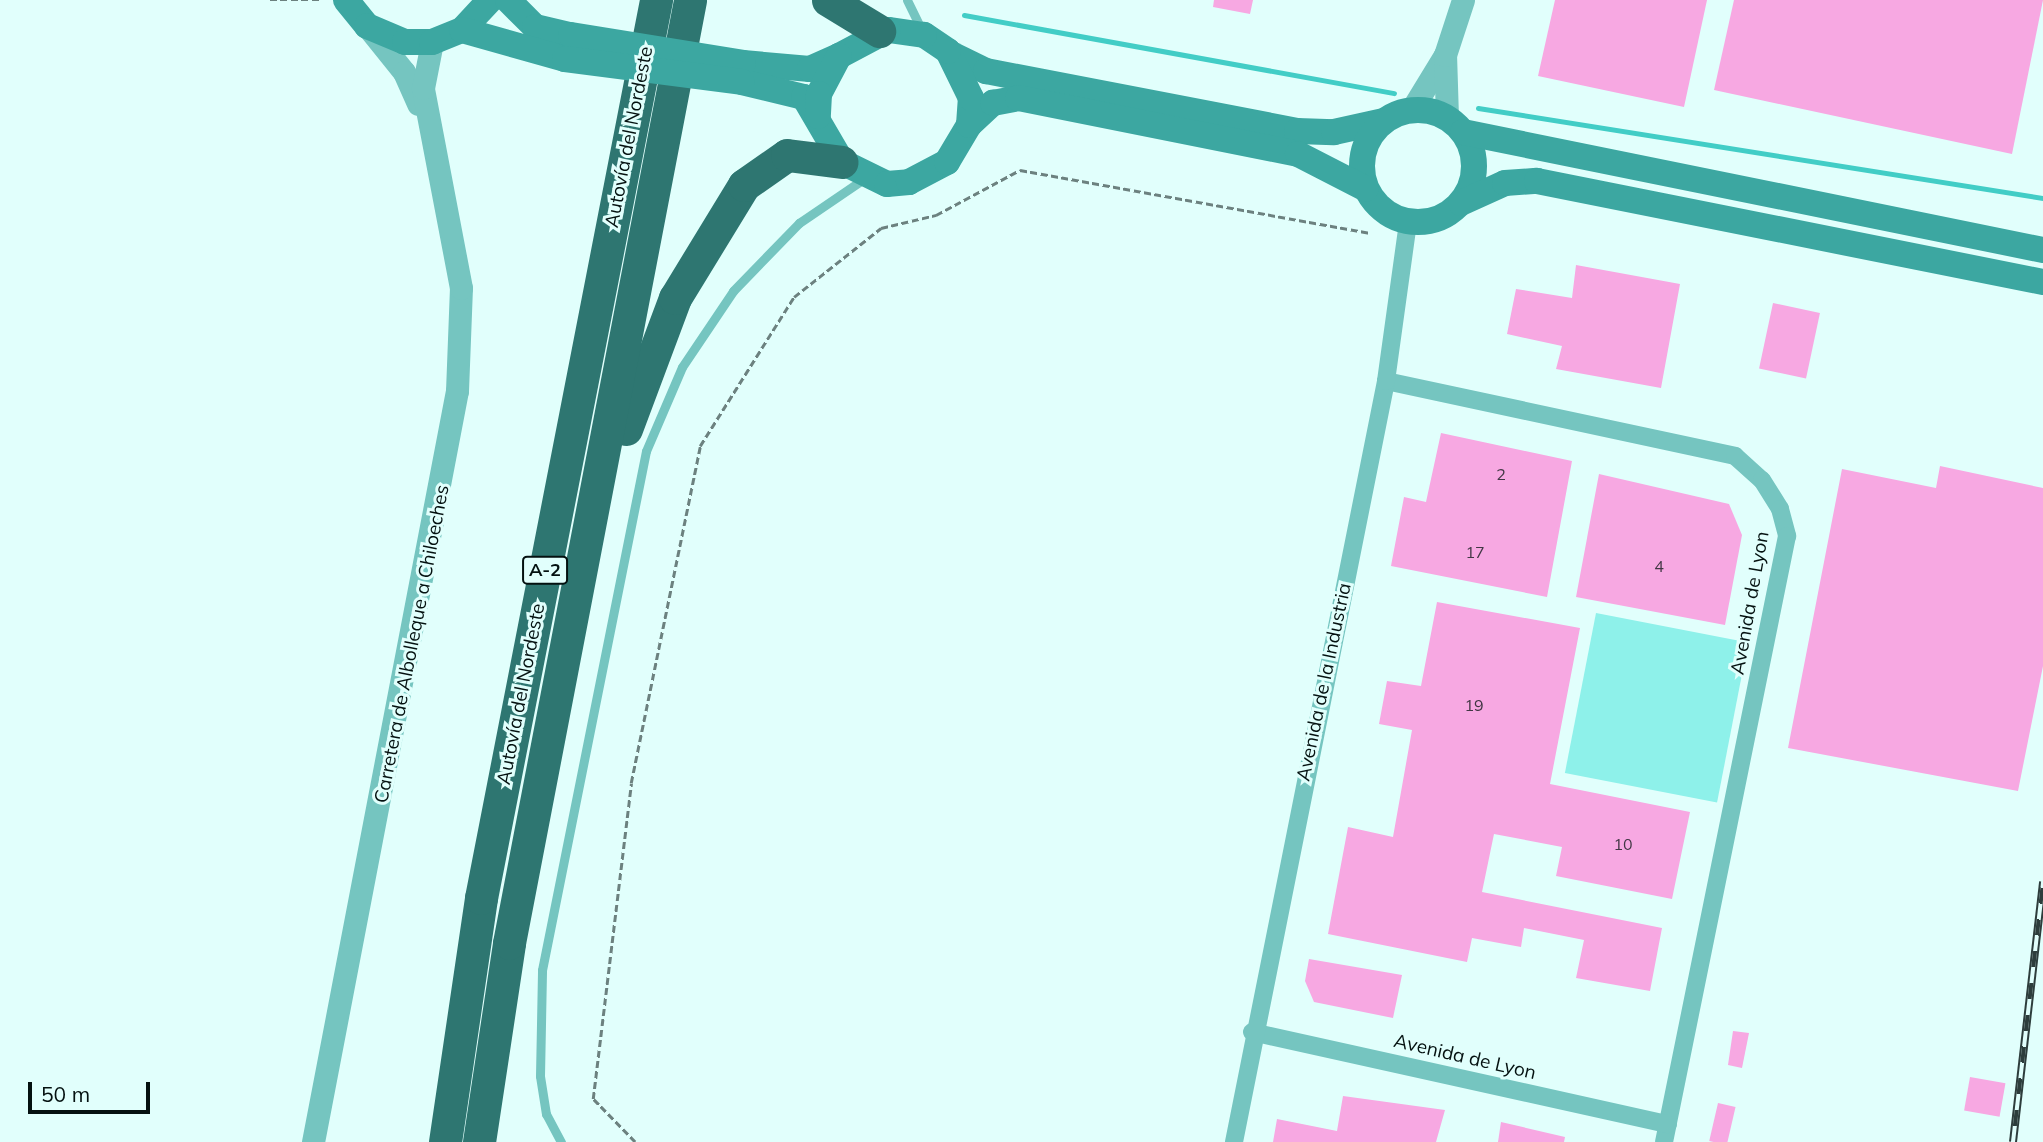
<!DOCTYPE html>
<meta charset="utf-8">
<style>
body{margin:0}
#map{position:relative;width:2043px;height:1142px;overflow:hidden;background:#e1fffc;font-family:Mulish,sans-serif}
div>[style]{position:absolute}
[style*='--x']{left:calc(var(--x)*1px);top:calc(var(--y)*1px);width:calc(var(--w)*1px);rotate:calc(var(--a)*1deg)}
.green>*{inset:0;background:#8ef1ea;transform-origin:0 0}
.stream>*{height:5px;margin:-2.5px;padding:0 2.5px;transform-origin:2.5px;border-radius:2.5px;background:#42cdc6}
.building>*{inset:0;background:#f7a8e2;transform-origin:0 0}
.path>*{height:2.5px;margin-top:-1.25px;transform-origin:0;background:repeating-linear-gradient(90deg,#6c817f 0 7px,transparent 0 10.5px)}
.service>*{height:9px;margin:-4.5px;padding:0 4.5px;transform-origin:4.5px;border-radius:4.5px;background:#75c5c0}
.minor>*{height:18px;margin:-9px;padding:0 9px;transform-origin:9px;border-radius:9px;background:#75c5c0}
.tertiary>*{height:23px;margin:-11.5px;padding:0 11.5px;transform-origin:11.5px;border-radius:11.5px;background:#75c5c0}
.secondary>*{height:26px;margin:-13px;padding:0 13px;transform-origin:13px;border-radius:13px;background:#3ca7a1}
.secondary>.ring{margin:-13px;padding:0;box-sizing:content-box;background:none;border:26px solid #3ca7a1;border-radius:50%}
.motorway>*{height:33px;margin:-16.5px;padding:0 16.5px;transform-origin:16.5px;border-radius:16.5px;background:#2e7671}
.rail>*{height:8px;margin-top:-4px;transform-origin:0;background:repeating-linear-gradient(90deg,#e1fffc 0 16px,#2d3d3c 0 32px);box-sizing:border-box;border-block:2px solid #2d3d3c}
.secondary-bridge>*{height:26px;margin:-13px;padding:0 13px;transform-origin:13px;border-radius:13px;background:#3ca7a1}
span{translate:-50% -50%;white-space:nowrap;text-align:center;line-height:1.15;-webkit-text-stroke:6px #e1fffc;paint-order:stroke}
.number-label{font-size:16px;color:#413744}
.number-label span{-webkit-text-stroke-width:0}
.shield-label span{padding:2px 5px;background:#e1fffc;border:2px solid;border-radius:5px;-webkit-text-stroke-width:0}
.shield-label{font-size:18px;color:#041110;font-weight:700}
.street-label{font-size:19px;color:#041110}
.scale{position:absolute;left:28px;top:1082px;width:122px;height:32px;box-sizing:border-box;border:4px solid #041110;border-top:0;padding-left:9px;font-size:21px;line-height:24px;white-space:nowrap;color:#041110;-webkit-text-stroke:5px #e1fffc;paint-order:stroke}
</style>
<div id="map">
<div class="green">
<div style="left:1596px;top:613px;width:155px;height:163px;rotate:11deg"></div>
</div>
<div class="stream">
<div style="--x:964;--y:15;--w:437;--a:10.3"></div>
<div style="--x:1478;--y:108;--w:572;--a:9.05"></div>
</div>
<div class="building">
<div style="clip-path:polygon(1214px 0,1253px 0,1250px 14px,1213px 7px)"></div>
<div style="clip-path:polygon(1555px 0,1707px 0,1684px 107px,1538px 76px)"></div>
<div style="clip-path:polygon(1734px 0,2043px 0,2012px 154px,1714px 90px)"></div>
<div style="clip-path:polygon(1576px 265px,1680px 284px,1661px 388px,1556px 369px,1562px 346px,1507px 334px,1516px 289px,1572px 298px)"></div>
<div style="left:1773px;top:303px;width:48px;height:67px;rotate:12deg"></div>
<div style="clip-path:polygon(1441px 433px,1572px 461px,1547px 597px,1391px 566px,1404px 497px,1426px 502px)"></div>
<div style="clip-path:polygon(1940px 466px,2043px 488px,2043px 666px,2018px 791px,1788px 748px,1842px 469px,1936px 488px)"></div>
<div style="clip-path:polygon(1599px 474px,1729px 504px,1742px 535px,1725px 625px,1576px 597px)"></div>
<div style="clip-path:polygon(1437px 602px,1580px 628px,1550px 784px,1690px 812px,1672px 899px,1556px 876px,1562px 847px,1494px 834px,1482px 892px,1662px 928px,1650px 991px,1576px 978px,1584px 940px,1524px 928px,1521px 947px,1472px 938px,1467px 962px,1328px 934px,1348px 827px,1393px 837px,1412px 730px,1379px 724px,1387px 681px,1421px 686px)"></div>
<div style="clip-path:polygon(1309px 959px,1402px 975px,1393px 1018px,1314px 1002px,1305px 981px)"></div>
<div style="clip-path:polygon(1733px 1031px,1749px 1033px,1742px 1068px,1728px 1065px)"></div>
<div style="left:1970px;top:1077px;width:36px;height:34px;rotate:10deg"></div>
<div style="clip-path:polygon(1343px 1096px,1445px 1110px,1436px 1142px,1273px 1142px,1277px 1119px,1337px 1131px)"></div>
<div style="left:1718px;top:1103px;width:18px;height:39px;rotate:13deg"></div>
<div style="clip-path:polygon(1501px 1122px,1565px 1137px,1564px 1142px,1498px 1142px)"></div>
</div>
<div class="path">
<div style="--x:270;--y:0;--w:49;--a:0"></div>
<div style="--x:635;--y:1142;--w:60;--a:-134.3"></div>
<div style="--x:593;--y:1099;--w:318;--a:-83.1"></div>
<div style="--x:631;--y:783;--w:344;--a:-78.4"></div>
<div style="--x:700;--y:446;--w:176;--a:-57.8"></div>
<div style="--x:794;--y:297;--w:111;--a:-38.4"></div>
<div style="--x:881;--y:228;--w:57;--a:-13.3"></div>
<div style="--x:936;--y:215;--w:95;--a:-28.2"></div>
<div style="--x:1020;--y:170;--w:356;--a:10.2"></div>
</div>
<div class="service">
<div style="--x:907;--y:0;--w:34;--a:64"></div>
<div style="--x:561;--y:1142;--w:32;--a:-118"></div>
<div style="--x:546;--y:1114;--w:38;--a:-99"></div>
<div style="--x:540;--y:1076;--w:106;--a:-88.9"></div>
<div style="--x:542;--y:970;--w:529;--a:-78.67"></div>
<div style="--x:646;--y:451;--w:91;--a:-66.8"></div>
<div style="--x:682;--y:367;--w:92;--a:-56.1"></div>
<div style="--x:733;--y:291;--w:95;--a:-45.9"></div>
<div style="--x:799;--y:223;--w:80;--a:-34.3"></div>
</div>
<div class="minor">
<div style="--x:1386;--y:381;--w:357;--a:12.1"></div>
<div style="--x:1735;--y:456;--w:36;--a:42"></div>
<div style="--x:1762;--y:480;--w:34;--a:58"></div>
<div style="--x:1780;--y:509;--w:28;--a:75"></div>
<div style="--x:1787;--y:536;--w:618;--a:101.47"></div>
<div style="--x:1252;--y:1032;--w:426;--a:12.5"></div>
<div style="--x:1234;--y:1142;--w:776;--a:-78.7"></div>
<div style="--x:1386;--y:381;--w:161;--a:-82.1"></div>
</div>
<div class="tertiary">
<div style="--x:367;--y:26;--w:59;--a:51.2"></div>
<div style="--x:404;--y:72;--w:35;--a:66"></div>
<div style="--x:1412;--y:109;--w:63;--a:-58.6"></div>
<div style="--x:1447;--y:117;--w:62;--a:-91.8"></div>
<div style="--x:1445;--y:55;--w:58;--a:-71.9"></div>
<div style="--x:313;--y:1142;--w:765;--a:-79.15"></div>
<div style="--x:457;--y:391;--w:103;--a:-87.8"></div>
<div style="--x:461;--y:288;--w:204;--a:-100.8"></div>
<div style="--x:423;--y:88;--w:47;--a:-78.9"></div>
</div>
<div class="secondary">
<div style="--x:346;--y:0;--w:33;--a:51"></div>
<div style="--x:367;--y:26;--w:41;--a:22.8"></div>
<div style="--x:405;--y:42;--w:27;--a:0"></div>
<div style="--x:432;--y:42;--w:32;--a:-22"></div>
<div style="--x:462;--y:30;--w:41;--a:-47"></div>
<div style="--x:508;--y:0;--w:38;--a:45"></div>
<div style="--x:535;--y:27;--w:37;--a:13"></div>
<div style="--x:462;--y:30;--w:107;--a:15.7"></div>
<div style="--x:953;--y:55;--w:37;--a:26"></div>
<div style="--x:986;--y:71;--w:317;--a:10.9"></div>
<div style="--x:1297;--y:131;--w:37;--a:2"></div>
<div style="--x:1334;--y:132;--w:51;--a:-12.4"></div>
<div style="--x:743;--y:63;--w:67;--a:5.1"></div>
<div style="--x:810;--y:69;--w:32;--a:-24"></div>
<div style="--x:742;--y:82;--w:64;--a:13.6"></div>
<div style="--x:804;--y:97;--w:75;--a:59.7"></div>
<div style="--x:842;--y:162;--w:50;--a:26.1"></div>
<div style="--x:887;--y:184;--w:22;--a:-5"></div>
<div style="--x:909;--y:182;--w:43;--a:-27.8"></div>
<div style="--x:947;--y:162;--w:43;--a:-59.3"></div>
<div style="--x:969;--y:125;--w:27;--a:-86"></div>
<div style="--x:971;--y:98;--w:52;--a:-116.1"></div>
<div style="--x:948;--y:51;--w:29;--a:-146"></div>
<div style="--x:924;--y:35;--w:36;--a:-172"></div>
<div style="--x:888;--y:30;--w:55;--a:152"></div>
<div style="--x:839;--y:56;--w:43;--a:117.8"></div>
<div style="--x:819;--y:94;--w:22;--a:93"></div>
<div class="ring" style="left:1362px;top:110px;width:86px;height:86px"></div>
<div style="--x:969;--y:125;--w:33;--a:-43"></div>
<div style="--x:993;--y:103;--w:25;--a:-11"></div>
<div style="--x:1018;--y:98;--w:286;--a:11.3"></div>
<div style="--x:1298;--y:154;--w:76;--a:27.2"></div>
<div style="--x:1463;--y:132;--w:592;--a:11.5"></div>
<div style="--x:1461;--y:203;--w:48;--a:-24.4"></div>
<div style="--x:1505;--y:183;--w:32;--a:-4"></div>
<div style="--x:1537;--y:181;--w:516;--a:11.29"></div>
</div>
<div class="motorway">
<div style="--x:828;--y:0;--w:60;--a:31.3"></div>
<div style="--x:626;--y:429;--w:140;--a:-69.5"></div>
<div style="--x:675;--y:298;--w:132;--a:-58.6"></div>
<div style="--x:744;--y:185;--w:52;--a:-34.9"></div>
<div style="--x:787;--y:155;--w:55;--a:7.3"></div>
<div style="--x:445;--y:1142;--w:247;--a:-81.6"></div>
<div style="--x:481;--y:898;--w:915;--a:-78.97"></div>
<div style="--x:479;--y:1142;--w:201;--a:-81.4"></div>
<div style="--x:509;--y:943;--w:960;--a:-79.13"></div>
</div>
<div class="rail">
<div style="--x:2013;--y:1142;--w:262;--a:-83.4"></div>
</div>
<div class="secondary-bridge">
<div style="--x:571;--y:35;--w:174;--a:9.2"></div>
<div style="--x:565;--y:59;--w:178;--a:7.4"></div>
</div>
<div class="number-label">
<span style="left:1501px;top:474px">2</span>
<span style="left:1475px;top:552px">17</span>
<span style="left:1659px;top:566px">4</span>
<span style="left:1474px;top:705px">19</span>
<span style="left:1623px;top:844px">10</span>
</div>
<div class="shield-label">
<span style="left:545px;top:570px">A-2</span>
</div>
<div class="street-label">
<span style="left:629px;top:137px;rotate:-79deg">Autovía del Nordeste</span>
<span style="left:1750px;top:603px;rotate:-80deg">Avenida de Lyon</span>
<span style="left:412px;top:644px;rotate:-79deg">Carretera de Albolleque a Chiloeches</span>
<span style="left:1324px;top:682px;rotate:-78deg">Avenida de la Industria</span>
<span style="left:521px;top:694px;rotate:-79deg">Autovía del Nordeste</span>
<span style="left:1465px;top:1057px;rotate:13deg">Avenida de Lyon</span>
</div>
<div class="scale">50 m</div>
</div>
